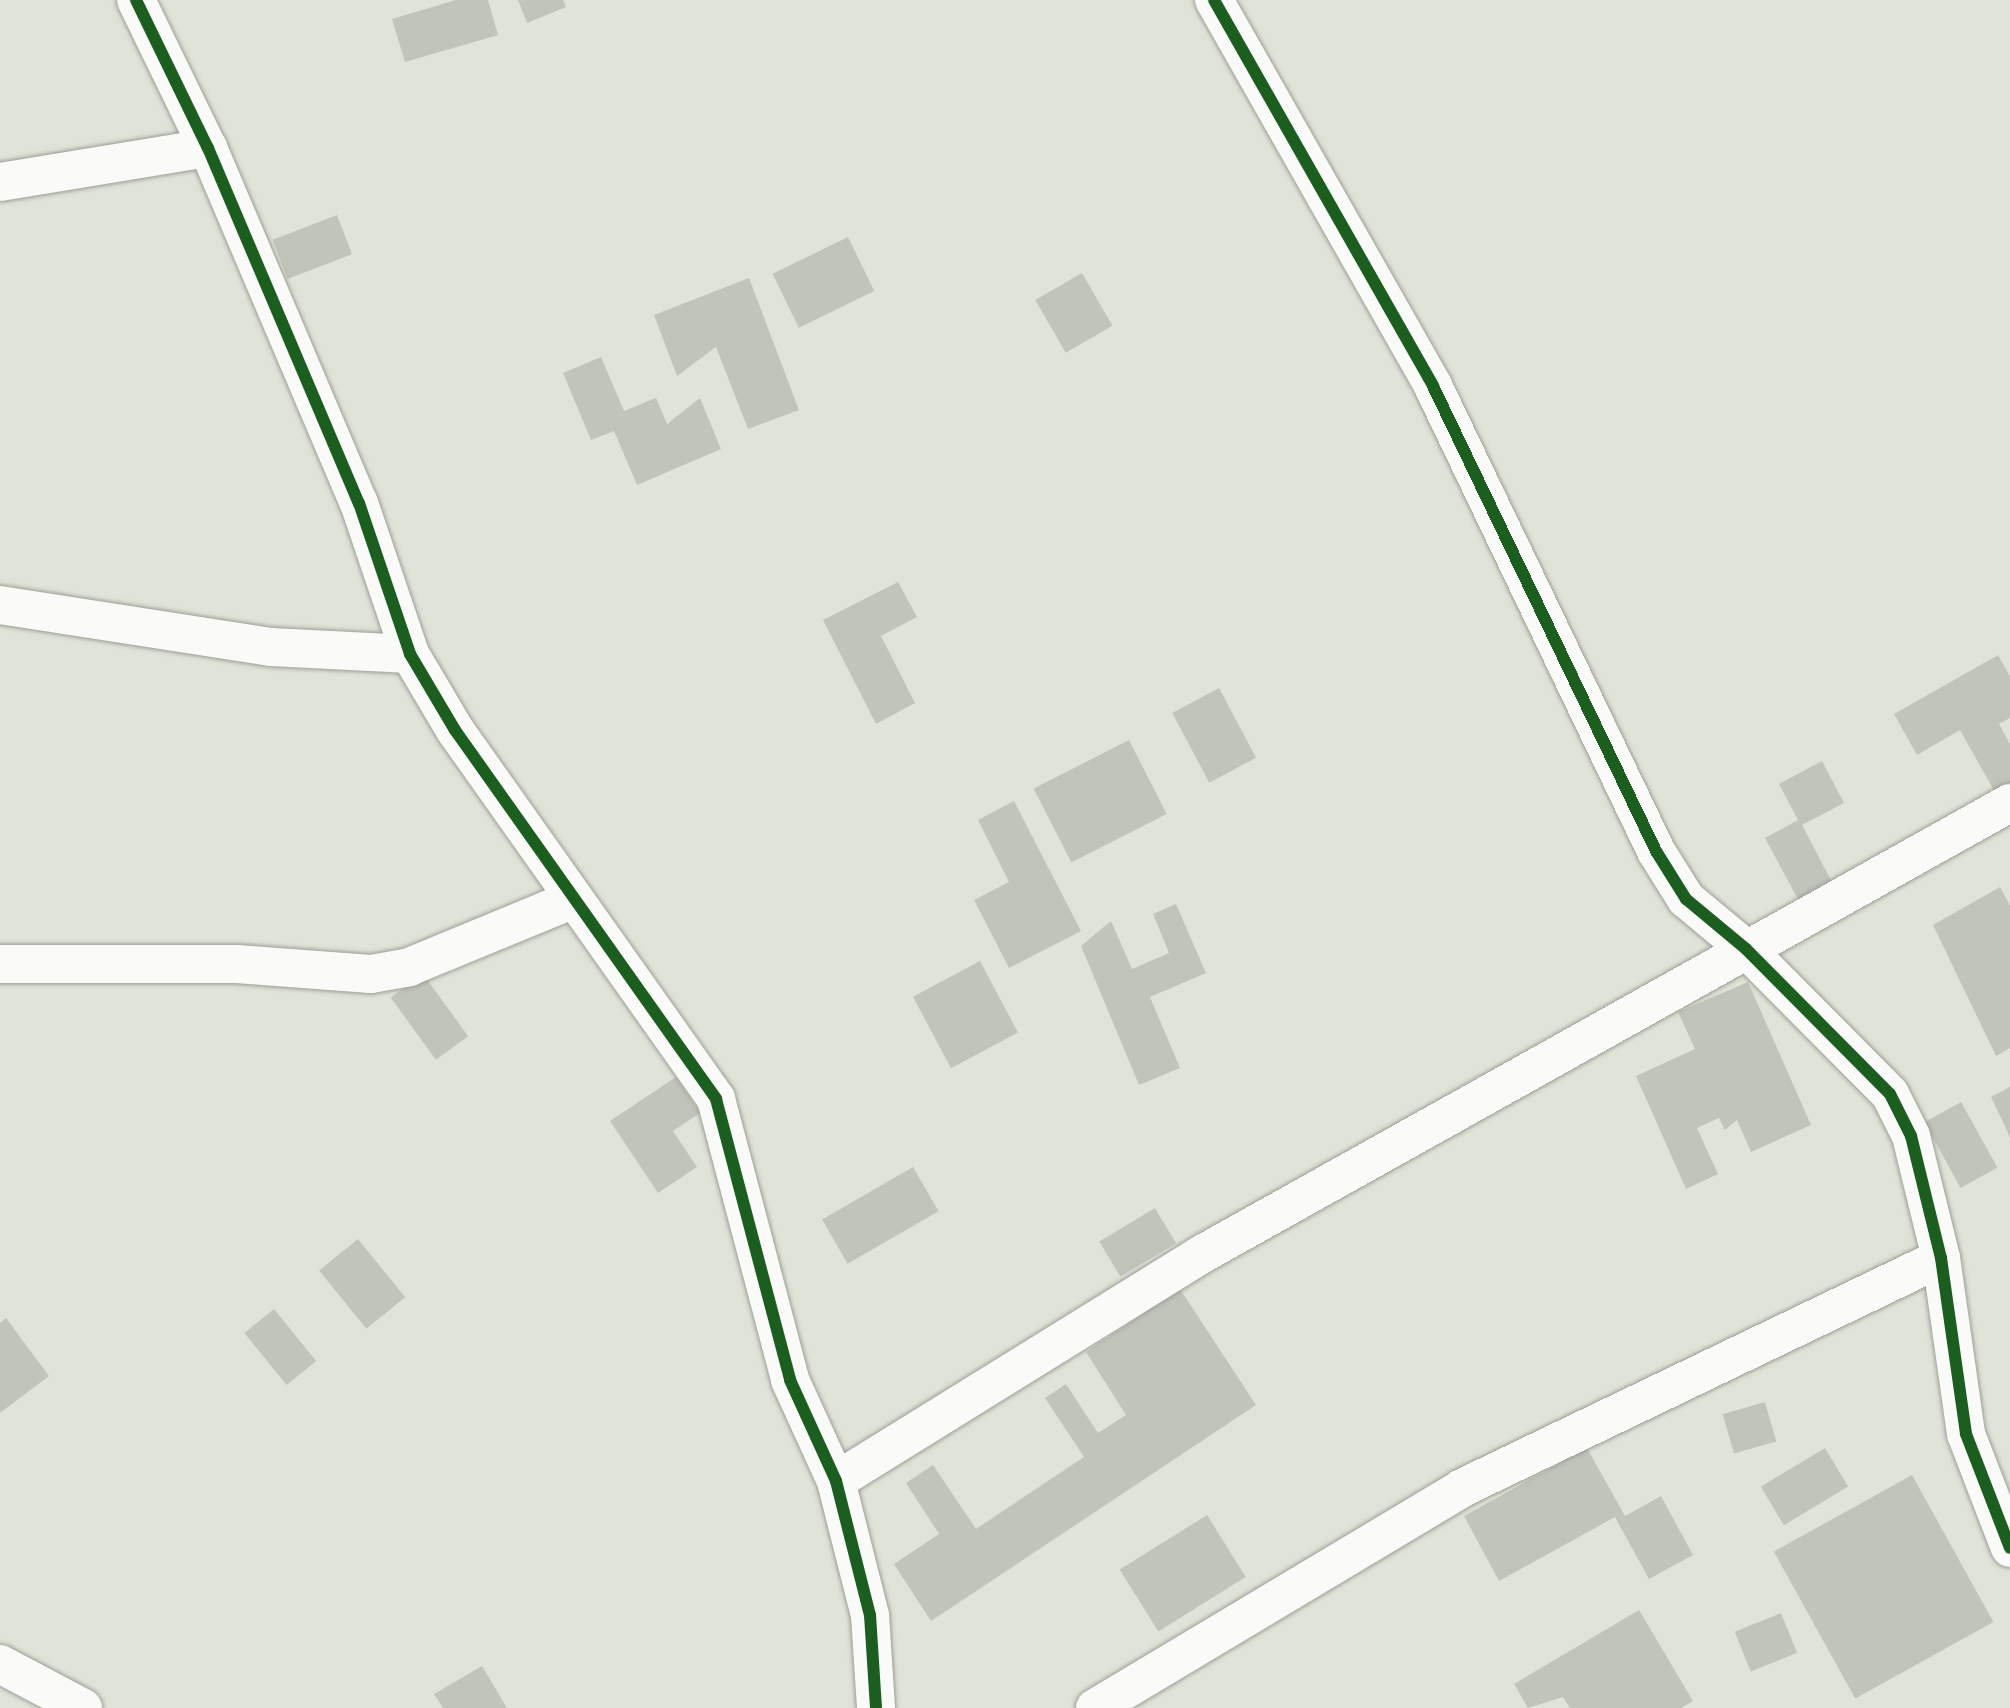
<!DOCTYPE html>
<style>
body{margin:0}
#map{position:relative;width:2010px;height:1708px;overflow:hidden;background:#e0e4d8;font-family:Lato,sans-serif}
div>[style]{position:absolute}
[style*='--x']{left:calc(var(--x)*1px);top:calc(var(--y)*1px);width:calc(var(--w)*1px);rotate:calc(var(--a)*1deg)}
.building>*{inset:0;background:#c1c4bb;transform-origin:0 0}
.roads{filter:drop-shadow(0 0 2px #9c9f96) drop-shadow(0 0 2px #9c9f96)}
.minor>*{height:38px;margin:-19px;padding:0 19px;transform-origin:19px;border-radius:19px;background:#fafbf9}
.cycleway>*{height:12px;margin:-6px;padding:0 6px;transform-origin:6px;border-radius:6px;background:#1b5e20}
span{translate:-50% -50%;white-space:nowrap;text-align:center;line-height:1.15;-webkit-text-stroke:8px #fff;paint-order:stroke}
</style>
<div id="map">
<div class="building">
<div style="clip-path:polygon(456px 0,488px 0,498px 35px,405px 62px,392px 19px)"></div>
<div style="clip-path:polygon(518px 0,563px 0,566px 7px,527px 23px)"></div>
<div style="left:337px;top:215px;width:42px;height:69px;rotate:69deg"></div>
<div style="left:848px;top:237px;width:60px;height:84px;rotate:64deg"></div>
<div style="left:1082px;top:273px;width:61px;height:54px;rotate:60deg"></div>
<div style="clip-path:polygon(749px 278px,799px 410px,748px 429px,716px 347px,677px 376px,654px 315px)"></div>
<div style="clip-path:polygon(601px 357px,624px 411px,656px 398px,667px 424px,700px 398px,721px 449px,637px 485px,614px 431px,591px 440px,563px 373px)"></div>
<div style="clip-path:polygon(898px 582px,917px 617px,881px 636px,915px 703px,876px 724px,823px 620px)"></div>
<div style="clip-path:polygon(1998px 655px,2010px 676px,2010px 718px,1999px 724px,2010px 744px,2010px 785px,1996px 794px,1960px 730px,1917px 755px,1894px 714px)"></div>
<div style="left:1219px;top:688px;width:79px;height:53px;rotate:62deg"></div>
<div style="left:1129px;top:740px;width:83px;height:107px;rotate:63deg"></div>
<div style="clip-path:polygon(1822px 761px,1844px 803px,1802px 825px,1834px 886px,1800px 903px,1765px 838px,1798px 820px,1779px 784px)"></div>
<div style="clip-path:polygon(1014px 801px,1081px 931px,1009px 968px,974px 900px,1009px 882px,978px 820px)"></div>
<div style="clip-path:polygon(2000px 887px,2010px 905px,2010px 1048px,1996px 1056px,1933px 925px)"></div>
<div style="clip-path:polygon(1176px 904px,1206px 973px,1150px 997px,1180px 1068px,1139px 1085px,1081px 946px,1111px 921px,1132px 969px,1169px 953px,1153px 914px)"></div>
<div style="left:980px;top:961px;width:81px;height:76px;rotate:62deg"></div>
<div style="left:423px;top:974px;width:77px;height:40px;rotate:54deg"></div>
<div style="clip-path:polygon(1748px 982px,1811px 1125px,1751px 1152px,1737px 1120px,1725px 1130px,1719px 1118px,1697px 1128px,1718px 1174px,1686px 1189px,1636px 1076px,1695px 1049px,1678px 1012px)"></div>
<div style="clip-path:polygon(676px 1077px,700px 1113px,673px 1131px,697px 1167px,658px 1193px,610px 1121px)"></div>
<div style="clip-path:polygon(2010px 1087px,2010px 1137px,1991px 1097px)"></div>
<div style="left:1961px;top:1102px;width:75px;height:42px;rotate:61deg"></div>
<div style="left:913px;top:1167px;width:51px;height:105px;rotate:60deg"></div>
<div style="left:1155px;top:1208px;width:41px;height:65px;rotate:59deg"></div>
<div style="left:358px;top:1239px;width:75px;height:50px;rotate:51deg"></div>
<div style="clip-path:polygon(1180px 1289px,1256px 1405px,931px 1621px,894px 1564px,939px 1534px,906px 1483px,933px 1465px,976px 1529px,1084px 1457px,1045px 1398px,1066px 1384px,1098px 1433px,1126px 1415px,1086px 1352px)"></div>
<div style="left:274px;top:1309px;width:67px;height:38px;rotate:51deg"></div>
<div style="clip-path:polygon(6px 1318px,49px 1376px,0 1413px,0 1323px)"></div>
<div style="left:1765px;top:1402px;width:41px;height:44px;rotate:74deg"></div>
<div style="clip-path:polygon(1587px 1448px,1625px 1516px,1661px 1496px,1693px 1555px,1649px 1579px,1615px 1517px,1499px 1581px,1464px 1516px)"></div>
<div style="left:1825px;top:1448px;width:45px;height:75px;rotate:59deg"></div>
<div style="left:1912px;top:1475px;width:168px;height:158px;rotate:61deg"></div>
<div style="left:1207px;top:1515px;width:73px;height:103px;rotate:58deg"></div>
<div style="clip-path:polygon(1639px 1610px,1693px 1701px,1681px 1708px,1570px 1708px,1563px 1697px,1528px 1708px,1514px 1684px)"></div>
<div style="left:1781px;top:1613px;width:43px;height:50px;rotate:68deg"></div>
<div style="clip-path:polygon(482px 1666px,507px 1708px,443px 1708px,434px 1694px)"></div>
</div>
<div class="roads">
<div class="minor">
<div style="--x:136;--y:0;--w:165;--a:64.1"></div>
<div style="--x:208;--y:148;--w:386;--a:67"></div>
<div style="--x:359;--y:503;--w:159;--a:71.3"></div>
<div style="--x:410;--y:654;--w:88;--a:59.4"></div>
<div style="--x:455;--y:730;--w:452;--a:54.7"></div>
<div style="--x:716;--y:1099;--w:291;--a:75.2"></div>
<div style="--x:790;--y:1380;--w:111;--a:65.5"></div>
<div style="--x:836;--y:1481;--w:138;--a:75.8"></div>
<div style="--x:870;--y:1615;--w:93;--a:86.3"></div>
<div style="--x:1214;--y:0;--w:444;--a:60.4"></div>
<div style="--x:1433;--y:386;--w:516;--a:64.38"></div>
<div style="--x:1656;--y:851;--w:57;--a:58"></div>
<div style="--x:1686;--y:899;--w:78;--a:39.8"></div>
<div style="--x:1746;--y:949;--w:204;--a:45.2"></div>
<div style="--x:1890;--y:1094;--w:47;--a:63.4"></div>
<div style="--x:1911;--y:1136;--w:126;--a:76.2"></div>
<div style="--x:1941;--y:1258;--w:178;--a:81.9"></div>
<div style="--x:1966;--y:1434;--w:122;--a:68.9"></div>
<div style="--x:0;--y:182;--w:211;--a:-9.3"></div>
<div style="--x:0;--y:605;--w:274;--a:8.8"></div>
<div style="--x:271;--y:647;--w:139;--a:2.9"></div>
<div style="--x:0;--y:964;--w:237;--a:0"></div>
<div style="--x:237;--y:964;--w:134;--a:4.3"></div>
<div style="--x:371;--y:974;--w:39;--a:-10"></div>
<div style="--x:409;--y:967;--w:178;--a:-22.4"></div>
<div style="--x:836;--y:1481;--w:433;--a:-31.8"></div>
<div style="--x:1204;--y:1253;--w:923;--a:-29.18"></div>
<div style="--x:0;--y:1664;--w:94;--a:27.9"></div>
<div style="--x:1095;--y:1708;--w:428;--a:-30.9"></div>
<div style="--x:1462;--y:1488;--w:531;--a:-25.65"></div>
</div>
</div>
<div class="cycleway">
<div style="--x:136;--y:0;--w:165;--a:64.1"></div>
<div style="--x:208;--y:148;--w:386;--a:67"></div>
<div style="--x:359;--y:503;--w:159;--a:71.3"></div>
<div style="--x:410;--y:654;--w:88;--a:59.4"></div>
<div style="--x:455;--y:730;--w:452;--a:54.7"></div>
<div style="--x:716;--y:1099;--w:291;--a:75.2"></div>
<div style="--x:790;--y:1380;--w:111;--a:65.5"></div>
<div style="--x:836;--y:1481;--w:138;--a:75.8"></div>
<div style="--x:870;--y:1615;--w:93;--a:86.3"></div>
<div style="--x:1214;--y:0;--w:444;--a:60.4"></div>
<div style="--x:1433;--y:386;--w:516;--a:64.38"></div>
<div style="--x:1656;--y:851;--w:57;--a:58"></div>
<div style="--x:1686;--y:899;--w:78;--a:39.8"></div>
<div style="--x:1746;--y:949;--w:204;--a:45.2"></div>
<div style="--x:1890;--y:1094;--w:47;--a:63.4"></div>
<div style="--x:1911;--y:1136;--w:126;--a:76.2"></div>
<div style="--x:1941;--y:1258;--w:178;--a:81.9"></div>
<div style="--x:1966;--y:1434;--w:122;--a:68.9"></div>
</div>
</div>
